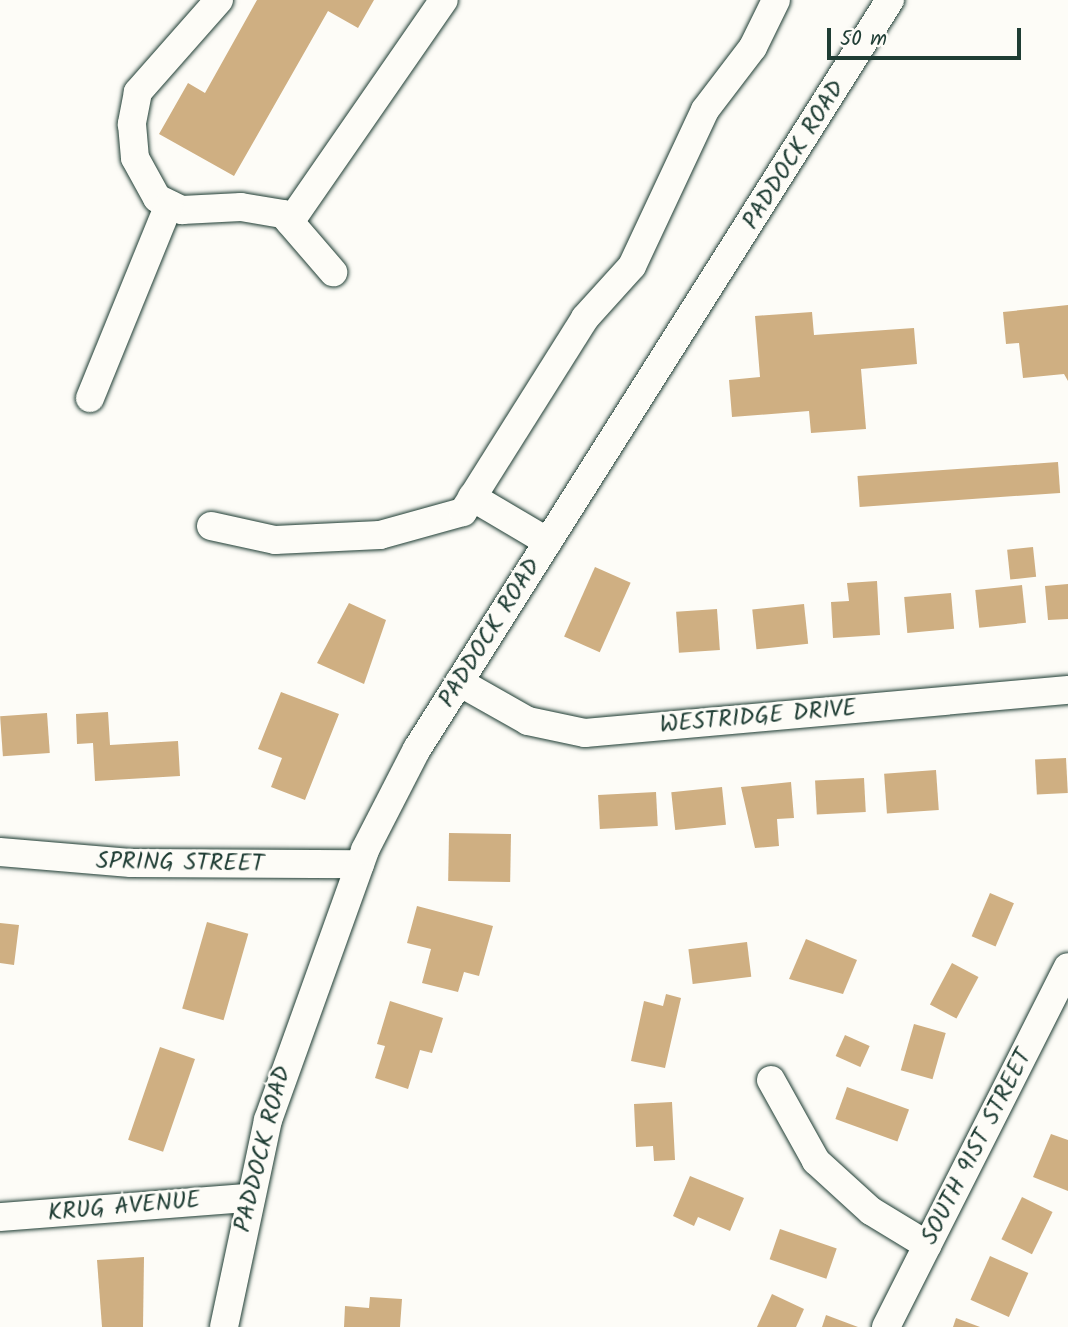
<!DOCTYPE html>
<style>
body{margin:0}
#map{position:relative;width:1068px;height:1327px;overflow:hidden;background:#fdfcf7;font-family:Kalam,sans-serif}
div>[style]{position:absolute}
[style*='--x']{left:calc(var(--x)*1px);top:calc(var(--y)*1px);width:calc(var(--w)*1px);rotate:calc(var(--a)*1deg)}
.building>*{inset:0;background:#cfaf82;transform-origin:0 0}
.roads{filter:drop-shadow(0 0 2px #1f3d34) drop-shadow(0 0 2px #1f3d34)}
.minor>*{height:28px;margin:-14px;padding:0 14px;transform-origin:14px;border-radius:14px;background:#fdfcf7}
span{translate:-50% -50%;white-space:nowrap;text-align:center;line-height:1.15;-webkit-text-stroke:5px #fdfcf7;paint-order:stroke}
.street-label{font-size:24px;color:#1f3d34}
.scale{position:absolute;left:827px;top:28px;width:194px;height:32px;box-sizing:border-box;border:4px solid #1f3d34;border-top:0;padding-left:9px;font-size:21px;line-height:24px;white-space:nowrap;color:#1f3d34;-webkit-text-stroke:5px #fdfcf7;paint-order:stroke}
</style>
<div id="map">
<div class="building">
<div style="clip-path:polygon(257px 0,374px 0,358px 28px,328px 11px,234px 176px,159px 134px,188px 83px,205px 93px)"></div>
<div style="clip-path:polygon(1068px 305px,1068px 381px,1064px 374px,1023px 378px,1019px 343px,1006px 344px,1003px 312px)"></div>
<div style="clip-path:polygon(812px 312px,814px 335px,914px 328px,917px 364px,861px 369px,866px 429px,811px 433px,809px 411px,732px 417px,729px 380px,760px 377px,755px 316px)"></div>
<div style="left:1058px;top:462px;width:31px;height:201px;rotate:86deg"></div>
<div style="left:1033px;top:547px;width:30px;height:26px;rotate:84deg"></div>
<div style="left:595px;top:567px;width:39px;height:76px;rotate:24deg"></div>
<div style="clip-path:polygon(877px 581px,880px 635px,833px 638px,831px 602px,849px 601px,847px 583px)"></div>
<div style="clip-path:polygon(1068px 584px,1068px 619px,1048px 620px,1045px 586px)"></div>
<div style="left:1022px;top:585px;width:38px;height:47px;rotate:84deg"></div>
<div style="left:951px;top:593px;width:36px;height:47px;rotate:85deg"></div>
<div style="clip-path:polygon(349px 603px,386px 620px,364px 684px,317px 663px)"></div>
<div style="left:804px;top:604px;width:40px;height:52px;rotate:84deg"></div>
<div style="left:717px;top:609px;width:41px;height:41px;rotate:86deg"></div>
<div style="clip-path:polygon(281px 692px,339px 714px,305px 800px,271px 787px,282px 758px,258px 749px)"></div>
<div style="clip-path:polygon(108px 712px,110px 745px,178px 741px,180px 776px,95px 781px,93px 743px,77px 744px,76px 714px)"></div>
<div style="left:47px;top:713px;width:40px;height:47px;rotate:86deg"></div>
<div style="left:1066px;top:758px;width:35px;height:31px;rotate:87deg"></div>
<div style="left:936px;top:770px;width:40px;height:52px;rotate:86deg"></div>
<div style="left:864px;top:778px;width:34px;height:49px;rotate:87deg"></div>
<div style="clip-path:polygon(791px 782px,794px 818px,777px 819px,779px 846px,755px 848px,741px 787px)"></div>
<div style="left:722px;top:787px;width:38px;height:51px;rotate:84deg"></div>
<div style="left:656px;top:792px;width:34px;height:58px;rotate:87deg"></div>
<div style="left:449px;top:833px;width:62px;height:48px;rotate:1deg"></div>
<div style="left:990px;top:893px;width:26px;height:47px;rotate:23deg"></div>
<div style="clip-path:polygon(417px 906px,493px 926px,479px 976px,464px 972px,458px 992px,422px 983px,431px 949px,407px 943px)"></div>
<div style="left:207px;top:922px;width:43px;height:90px;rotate:16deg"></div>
<div style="clip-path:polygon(0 923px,19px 925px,14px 965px,0 963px)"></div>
<div style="clip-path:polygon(806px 939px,857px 960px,843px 994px,789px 979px)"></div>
<div style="left:747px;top:942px;width:35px;height:59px;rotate:83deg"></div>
<div style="left:952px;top:963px;width:30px;height:47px;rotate:28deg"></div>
<div style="clip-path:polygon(666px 994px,681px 998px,665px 1068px,631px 1061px,644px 1001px,663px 1006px)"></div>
<div style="clip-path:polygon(390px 1001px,443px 1018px,432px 1053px,420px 1050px,408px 1089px,375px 1078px,385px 1046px,377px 1044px)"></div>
<div style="left:914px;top:1024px;width:33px;height:48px;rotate:16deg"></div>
<div style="left:845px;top:1035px;width:27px;height:23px;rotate:24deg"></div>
<div style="left:160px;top:1047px;width:37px;height:98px;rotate:19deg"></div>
<div style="left:847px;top:1087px;width:66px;height:34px;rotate:20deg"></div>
<div style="clip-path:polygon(672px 1102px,675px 1160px,654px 1161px,653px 1146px,636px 1147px,634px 1104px)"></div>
<div style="clip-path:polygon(1051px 1134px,1068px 1140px,1068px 1191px,1033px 1177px)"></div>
<div style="clip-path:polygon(690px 1176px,744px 1198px,730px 1231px,698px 1217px,694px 1226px,673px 1216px)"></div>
<div style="left:1022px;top:1197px;width:34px;height:47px;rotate:26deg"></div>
<div style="left:780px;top:1229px;width:60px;height:32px;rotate:19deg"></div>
<div style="left:990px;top:1256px;width:42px;height:48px;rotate:24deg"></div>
<div style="clip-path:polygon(144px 1257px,143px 1327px,102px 1327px,97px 1260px)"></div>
<div style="clip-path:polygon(772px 1294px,804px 1309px,796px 1327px,757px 1327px)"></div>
<div style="clip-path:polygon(370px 1297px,402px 1299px,400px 1327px,344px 1327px,345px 1306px,369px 1308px)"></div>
<div style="clip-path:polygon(826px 1315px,858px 1327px,822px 1327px)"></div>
<div style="clip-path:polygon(956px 1318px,980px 1327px,953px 1327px)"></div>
</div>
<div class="roads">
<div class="minor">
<div style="--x:219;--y:0;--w:123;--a:131.4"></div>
<div style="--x:138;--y:92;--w:33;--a:101"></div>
<div style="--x:132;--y:124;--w:34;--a:85"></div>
<div style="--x:135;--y:158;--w:46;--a:61.2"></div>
<div style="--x:157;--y:198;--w:28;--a:26"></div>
<div style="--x:182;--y:210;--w:59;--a:-2.9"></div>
<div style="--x:241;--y:207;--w:43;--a:9.5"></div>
<div style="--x:283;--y:214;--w:77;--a:49.2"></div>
<div style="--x:290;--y:222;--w:270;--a:-55.3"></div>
<div style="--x:90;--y:398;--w:209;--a:-67.8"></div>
<div style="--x:472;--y:497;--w:88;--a:30.6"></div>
<div style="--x:211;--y:526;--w:66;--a:12.3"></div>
<div style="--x:275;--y:540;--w:105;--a:-2.7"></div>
<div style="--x:380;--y:535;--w:86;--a:-15.5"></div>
<div style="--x:463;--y:512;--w:229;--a:-57.8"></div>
<div style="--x:585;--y:318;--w:70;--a:-47.9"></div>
<div style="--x:632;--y:266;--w:172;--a:-64.9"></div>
<div style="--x:705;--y:110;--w:79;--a:-52.7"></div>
<div style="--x:753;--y:47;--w:52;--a:-63.9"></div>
<div style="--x:459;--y:682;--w:79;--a:29.5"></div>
<div style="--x:528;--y:721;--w:58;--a:11.9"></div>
<div style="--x:585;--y:733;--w:485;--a:-5.1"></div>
<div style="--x:0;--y:852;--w:131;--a:4.8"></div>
<div style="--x:131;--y:863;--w:229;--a:0.3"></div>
<div style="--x:771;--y:1080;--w:93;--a:60.9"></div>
<div style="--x:816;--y:1161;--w:74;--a:42.3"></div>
<div style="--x:871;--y:1211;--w:66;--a:31.3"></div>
<div style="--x:0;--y:1217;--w:249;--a:-4.4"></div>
<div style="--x:224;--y:1327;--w:212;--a:-78"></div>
<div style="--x:268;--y:1120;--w:287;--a:-70.2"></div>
<div style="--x:365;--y:850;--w:114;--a:-62.8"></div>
<div style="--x:417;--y:749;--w:886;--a:-57.73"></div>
<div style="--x:886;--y:1327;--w:403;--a:-63.2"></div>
</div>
</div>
<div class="street-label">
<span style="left:794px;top:155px;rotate:-58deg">PADDOCK ROAD</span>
<span style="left:490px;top:633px;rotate:-58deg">PADDOCK ROAD</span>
<span style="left:758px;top:717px;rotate:-5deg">WESTRIDGE DRIVE</span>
<span style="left:180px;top:863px;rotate:1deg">SPRING STREET</span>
<span style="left:977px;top:1147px;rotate:-63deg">SOUTH 91ST STREET</span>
<span style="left:263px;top:1149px;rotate:-76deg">PADDOCK ROAD</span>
<span style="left:124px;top:1207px;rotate:-5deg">KRUG AVENUE</span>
</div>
<div class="scale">50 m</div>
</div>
